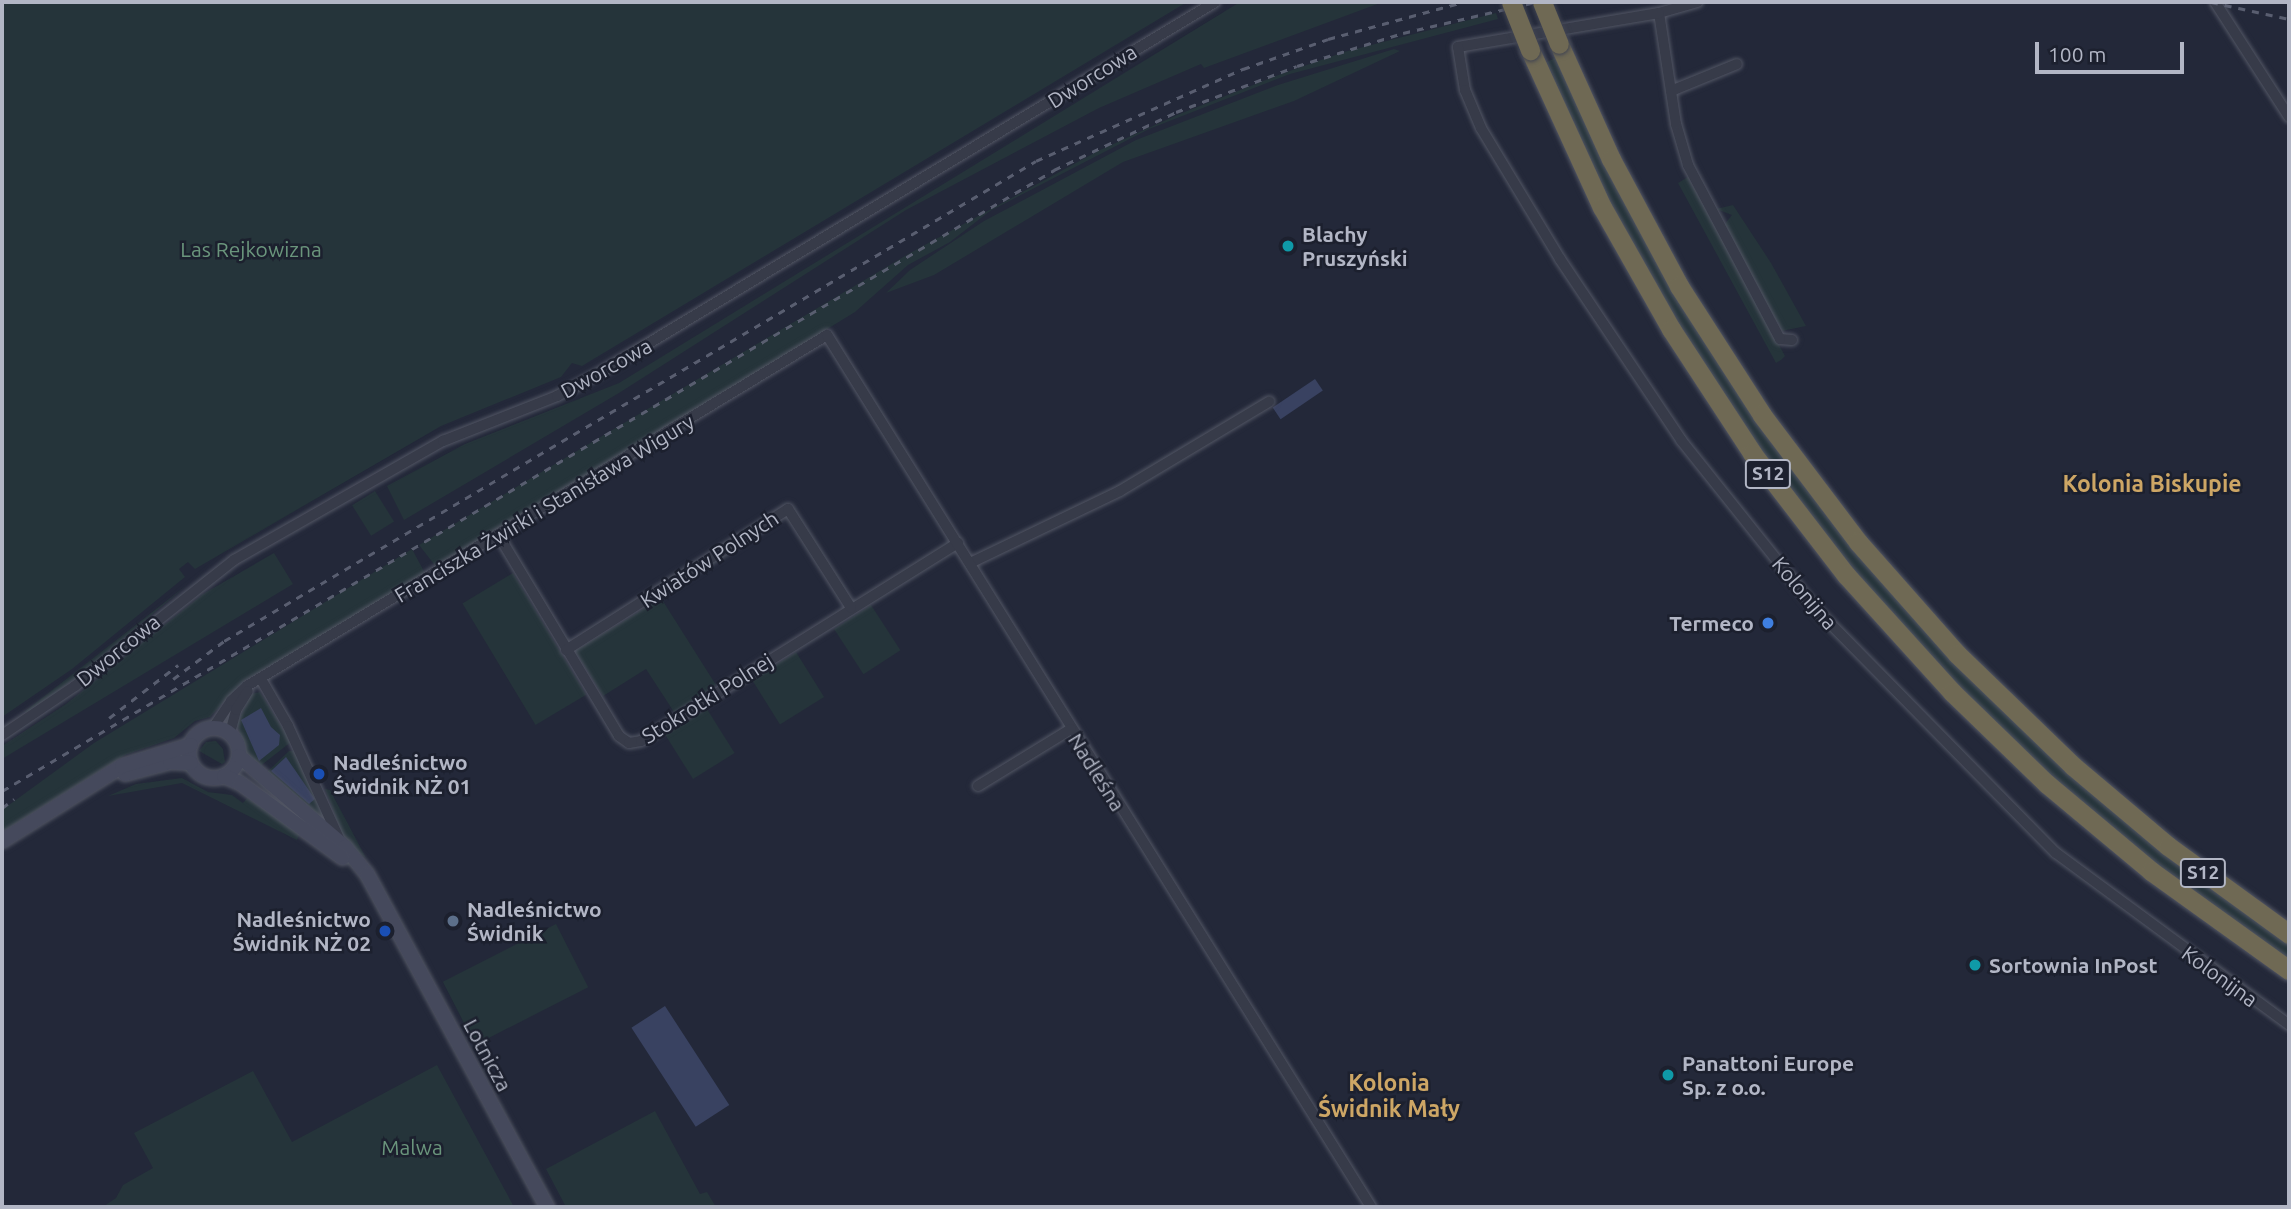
<!DOCTYPE html>
<meta charset="utf-8">
<style>
body{margin:0}
#map{position:relative;width:2291px;height:1209px;overflow:hidden;background:#232839;font-family:Ubuntu,sans-serif}
div>[style]{position:absolute}
[style*='--x']{left:calc(var(--x)*1px);top:calc(var(--y)*1px);width:calc(var(--w)*1px);rotate:calc(var(--a)*1deg)}
.green>*{inset:0;background:#25343a;transform-origin:0 0}
.water>*{inset:0;background:#394261;transform-origin:0 0}
.roads{filter:drop-shadow(0 0 2px #525664) drop-shadow(0 0 2px #525664)}
.street>*{height:10px;margin:-5px;padding:0 5px;transform-origin:5px;border-radius:5px;background:#373b49}
.secondary>*{height:14px;margin:-7px;padding:0 7px;transform-origin:7px;border-radius:7px;background:#45495c}
.secondary>.ring{margin:-7px;padding:0;box-sizing:content-box;background:none;border:14px solid #45495c;border-radius:50%}
.highway>*{height:19px;margin:-9.5px;padding:0 9.5px;transform-origin:9.5px;border-radius:9.5px;background:#6f6954}
.rail>*{height:2.5px;margin-top:-1.25px;transform-origin:0;background:repeating-linear-gradient(90deg,#595e70 0 7px,transparent 0 14px)}
.bridges{filter:drop-shadow(0 0 2px #3f4351) drop-shadow(0 0 2px #3f4351)}
.highway-bridge>*{height:19px;margin:-9.5px;padding:0 9.5px;transform-origin:9.5px;border-radius:9.5px;background:#6f6954}
.dots>*{width:19px;height:19px;translate:-50% -50%;box-sizing:border-box;border:4px solid #1c202e;border-radius:50%}
span{translate:-50% -50%;white-space:nowrap;text-align:center;line-height:1.15;-webkit-text-stroke:5px #1c202e;paint-order:stroke}
.shield-label span{padding:2px 5px;background:#1c202e;border:2px solid;border-radius:5px;-webkit-text-stroke-width:0}
.shield-label{font-size:19px;color:#b2b6c5;font-weight:700}
.street-label{font-size:21px;color:#b2b6c5}
.poi-label{font-size:21px;color:#b2b6c5;font-weight:700}
.left{translate:0 -50%;text-align:left}
.right{translate:-100% -50%;text-align:right}
.park-label{font-size:21px;color:#6a957c}
.neighbourhood-label{font-size:23px;color:#cda665;font-weight:700}
.frame{position:absolute;inset:0;border:4px solid #b2b6c5;pointer-events:none}
.scale{position:absolute;left:2035px;top:42px;width:149px;height:32px;box-sizing:border-box;border:4px solid #b2b6c5;border-top:0;padding-left:9px;font-size:21px;line-height:24px;white-space:nowrap;color:#b2b6c5;-webkit-text-stroke:5px #1c202e;paint-order:stroke}
</style>
<div id="map">
<div class="green">
<div style="clip-path:polygon(2px 2px,1187px 2px,582px 366px,572px 363px,561px 377px,441px 426px,195px 569px,188px 562px,179px 569px,185px 577px,72px 669px,2px 717px)"></div>
<div style="clip-path:polygon(1240px 2px,1383px 2px,1204px 68px,1201px 64px,1099px 108px,906px 210px,619px 393px,404px 520px,387px 486px,465px 444px,619px 383px)"></div>
<div style="clip-path:polygon(1496px 13px,1498px 19px,1290px 74px,1149px 129px,990px 211px,950px 242px,908px 265px,855px 312px,437px 568px,419px 545px,910px 253px,1098px 151px,1177px 115px,1281px 74px,1344px 52px)"></div>
<div style="clip-path:polygon(1394px 49px,1400px 51px,1294px 101px,1123px 162px,934px 275px,886px 293px,910px 270px,984px 221px,1136px 140px,1278px 85px)"></div>
<div style="clip-path:polygon(1557px 57px,1667px 278px,1931px 634px,2289px 941px,2289px 963px,2112px 832px,1965px 698px,1795px 502px,1683px 337px,1597px 179px,1547px 62px)"></div>
<div style="clip-path:polygon(1688px 177px,1785px 356px,1781px 360px,1776px 363px,1678px 183px)"></div>
<div style="clip-path:polygon(1733px 205px,1771px 263px,1806px 326px,1782px 331px,1724px 225px,1732px 215px,1716px 209px)"></div>
<div style="left:375px;top:491px;width:36px;height:27px;rotate:58deg"></div>
<div style="clip-path:polygon(412px 549px,426px 575px,244px 681px,210px 717px,195px 721px,174px 738px,125px 755px,2px 832px,2px 810px,94px 743px)"></div>
<div style="clip-path:polygon(274px 553px,293px 584px,2px 759px,2px 746px,66px 704px,203px 594px)"></div>
<div style="left:513px;top:573px;width:142px;height:59px;rotate:59deg"></div>
<div style="clip-path:polygon(187px 585px,86px 670px,31px 711px,24px 712px)"></div>
<div style="clip-path:polygon(661px 598px,716px 685px,674px 712px,646px 669px,603px 696px,575px 651px)"></div>
<div style="left:871px;top:605px;width:54px;height:44px;rotate:57deg"></div>
<div style="left:796px;top:652px;width:53px;height:52px;rotate:58deg"></div>
<div style="clip-path:polygon(260px 692px,291px 742px,259px 767px,246px 752px,237px 724px,251px 694px)"></div>
<div style="left:707px;top:709px;width:52px;height:49px;rotate:58deg"></div>
<div style="clip-path:polygon(216px 741px,223px 749px,225px 762px,222px 764px,199px 751px,206px 742px)"></div>
<div style="clip-path:polygon(289px 751px,295px 751px,332px 830px,267px 772px)"></div>
<div style="clip-path:polygon(182px 778px,208px 792px,232px 795px,243px 803px,247px 798px,300px 832px,297px 840px,182px 783px,108px 796px,136px 784px)"></div>
<div style="clip-path:polygon(325px 789px,330px 790px,366px 858px,346px 844px)"></div>
<div style="left:556px;top:924px;width:71px;height:127px;rotate:63deg"></div>
<div style="clip-path:polygon(437px 1065px,514px 1207px,104px 1206px,116px 1198px,123px 1185px,153px 1168px,134px 1133px,253px 1071px,292px 1142px)"></div>
<div style="clip-path:polygon(655px 1111px,700px 1194px,707px 1192px,716px 1207px,566px 1207px,546px 1169px)"></div>
</div>
<div class="water">
<div style="left:1315px;top:379px;width:14px;height:51px;rotate:56deg"></div>
<div style="clip-path:polygon(261px 708px,271px 727px,280px 735px,279px 745px,259px 761px,241px 720px)"></div>
<div style="clip-path:polygon(286px 757px,315px 799px,309px 804px,271px 771px)"></div>
<div style="left:665px;top:1006px;width:118px;height:40px;rotate:57deg"></div>
</div>
<div class="roads">
<div class="street">
<div style="--x:2215;--y:2;--w:137;--a:57.2"></div>
<div style="--x:1659;--y:13;--w:40;--a:-16"></div>
<div style="--x:1671;--y:91;--w:71;--a:-22.2"></div>
<div style="--x:1792;--y:340;--w:12;--a:-175"></div>
<div style="--x:1780;--y:339;--w:197;--a:-117.9"></div>
<div style="--x:1688;--y:165;--w:43;--a:-106.3"></div>
<div style="--x:1676;--y:124;--w:112;--a:-98.7"></div>
<div style="--x:1659;--y:13;--w:204;--a:170.4"></div>
<div style="--x:1458;--y:47;--w:44;--a:80.8"></div>
<div style="--x:1465;--y:90;--w:41;--a:67.2"></div>
<div style="--x:1481;--y:128;--w:153;--a:58.9"></div>
<div style="--x:1560;--y:259;--w:218;--a:56.2"></div>
<div style="--x:1681;--y:440;--w:216;--a:51.4"></div>
<div style="--x:1816;--y:609;--w:342;--a:45.5"></div>
<div style="--x:2056;--y:853;--w:290;--a:36.4"></div>
<div style="--x:499;--y:536;--w:233;--a:59"></div>
<div style="--x:619;--y:736;--w:12;--a:35"></div>
<div style="--x:629;--y:743;--w:12;--a:-9"></div>
<div style="--x:641;--y:741;--w:374;--a:-32"></div>
<div style="--x:970;--y:563;--w:166;--a:-25.6"></div>
<div style="--x:1120;--y:491;--w:174;--a:-30.9"></div>
<div style="--x:566;--y:650;--w:263;--a:-32.4"></div>
<div style="--x:788;--y:509;--w:117;--a:57.5"></div>
<div style="--x:261;--y:679;--w:54;--a:60.1"></div>
<div style="--x:288;--y:726;--w:128;--a:65.6"></div>
<div style="--x:213;--y:728;--w:32;--a:-56"></div>
<div style="--x:231;--y:701;--w:22;--a:-43"></div>
<div style="--x:247;--y:686;--w:678;--a:-31.18"></div>
<div style="--x:827;--y:335;--w:1028;--a:58.04"></div>
<div style="--x:230;--y:733;--w:24;--a:-75"></div>
<div style="--x:236;--y:710;--w:22;--a:-58"></div>
<div style="--x:2;--y:735;--w:88;--a:-33.9"></div>
<div style="--x:75;--y:686;--w:203;--a:-38.4"></div>
<div style="--x:234;--y:560;--w:241;--a:-29.7"></div>
<div style="--x:443;--y:441;--w:123;--a:-21.5"></div>
<div style="--x:557;--y:396;--w:44;--a:-28.3"></div>
<div style="--x:596;--y:375;--w:723;--a:-31.07"></div>
<div style="--x:978;--y:786;--w:109;--a:-31.5"></div>
</div>
<div class="secondary">
<div class="ring" style="left:189px;top:728px;width:36px;height:36px"></div>
<div style="--x:239;--y:756;--w:140;--a:40.6"></div>
<div style="--x:345;--y:847;--w:35;--a:51"></div>
<div style="--x:367;--y:874;--w:379;--a:61.6"></div>
<div style="--x:125;--y:774;--w:47;--a:-14.9"></div>
<div style="--x:170;--y:762;--w:21;--a:3"></div>
<div style="--x:224;--y:776;--w:17;--a:24"></div>
<div style="--x:240;--y:783;--w:127;--a:36.1"></div>
<div style="--x:2;--y:841;--w:142;--a:-32"></div>
<div style="--x:122;--y:766;--w:72;--a:-16.9"></div>
</div>
<div class="highway">
<div style="--x:1559;--y:44;--w:126;--a:65.7"></div>
<div style="--x:1611;--y:159;--w:144;--a:61.8"></div>
<div style="--x:1679;--y:286;--w:153;--a:57.2"></div>
<div style="--x:1762;--y:415;--w:159;--a:52.9"></div>
<div style="--x:1858;--y:542;--w:149;--a:48.5"></div>
<div style="--x:1957;--y:654;--w:161;--a:44"></div>
<div style="--x:2073;--y:766;--w:124;--a:40.1"></div>
<div style="--x:2168;--y:846;--w:150;--a:36"></div>
<div style="--x:1530;--y:50;--w:173;--a:65.4"></div>
<div style="--x:1602;--y:207;--w:140;--a:60.5"></div>
<div style="--x:1671;--y:329;--w:148;--a:56.8"></div>
<div style="--x:1752;--y:453;--w:154;--a:52.4"></div>
<div style="--x:1846;--y:575;--w:158;--a:47.8"></div>
<div style="--x:1952;--y:692;--w:132;--a:44.1"></div>
<div style="--x:2047;--y:784;--w:136;--a:39.9"></div>
<div style="--x:2151;--y:871;--w:170;--a:35.7"></div>
</div>
</div>
<div class="rail">
<div style="--x:2211;--y:2;--w:80;--a:12.3"></div>
<div style="--x:173;--y:679;--w:64;--a:-36.7"></div>
<div style="--x:224;--y:641;--w:943;--a:-30.59"></div>
<div style="--x:1036;--y:161;--w:227;--a:-24"></div>
<div style="--x:1243;--y:69;--w:90;--a:-19.4"></div>
<div style="--x:1328;--y:39;--w:140;--a:-15.3"></div>
<div style="--x:109;--y:718;--w:87;--a:-37.5"></div>
<div style="--x:2;--y:791;--w:1222;--a:-30.55"></div>
<div style="--x:1054;--y:170;--w:135;--a:-25.4"></div>
<div style="--x:1176;--y:112;--w:129;--a:-20.8"></div>
<div style="--x:1297;--y:66;--w:111;--a:-17.3"></div>
<div style="--x:1403;--y:33;--w:136;--a:-13.2"></div>
<div style="--x:2;--y:808;--w:15;--a:-37"></div>
</div>
<div class="bridges">
<div class="highway-bridge">
<div style="--x:1511;--y:2;--w:52;--a:68.4"></div>
<div style="--x:1542;--y:2;--w:45;--a:68"></div>
</div>
</div>
<div class="dots">
<div style="left:1288px;top:246px;background:#0f9aa8"></div>
<div style="left:1768px;top:623px;background:#3f7fe0"></div>
<div style="left:319px;top:774px;background:#1a4fb4"></div>
<div style="left:453px;top:921px;background:#5c6f8a"></div>
<div style="left:385px;top:931px;background:#1a4fb4"></div>
<div style="left:1975px;top:965px;background:#0f9aa8"></div>
<div style="left:1668px;top:1075px;background:#0f9aa8"></div>
</div>
<div class="shield-label">
<span style="left:1768px;top:474px">S12</span>
<span style="left:2203px;top:873px">S12</span>
</div>
<div class="street-label">
<span style="left:1092px;top:76px;rotate:-32deg">Dworcowa</span>
<span style="left:606px;top:368px;rotate:-29deg">Dworcowa</span>
<span style="left:544px;top:508px;rotate:-31deg">Franciszka Żwirki i Stanisława Wigury</span>
<span style="left:709px;top:559px;rotate:-33deg">Kwiatów Polnych</span>
<span style="left:1805px;top:593px;rotate:50deg">Kolonijna</span>
<span style="left:118px;top:650px;rotate:-39deg">Dworcowa</span>
<span style="left:707px;top:698px;rotate:-32deg">Stokrotki Polnej</span>
<span style="left:1097px;top:772px;rotate:58deg">Nadleśna</span>
<span style="left:2220px;top:976px;rotate:36deg">Kolonijna</span>
<span style="left:488px;top:1055px;rotate:62deg">Lotnicza</span>
</div>
<div class="poi-label">
<span class="left" style="left:1302px;top:246px">Blachy<br>Pruszyński</span>
<span class="right" style="left:1754px;top:623px">Termeco</span>
<span class="left" style="left:333px;top:774px">Nadleśnictwo<br>Świdnik NŻ 01</span>
<span class="left" style="left:467px;top:921px">Nadleśnictwo<br>Świdnik</span>
<span class="right" style="left:371px;top:931px">Nadleśnictwo<br>Świdnik NŻ 02</span>
<span class="left" style="left:1989px;top:965px">Sortownia InPost</span>
<span class="left" style="left:1682px;top:1075px">Panattoni Europe<br>Sp. z o.o.</span>
</div>
<div class="park-label">
<span style="left:251px;top:249px">Las Rejkowizna</span>
<span style="left:412px;top:1147px">Malwa</span>
</div>
<div class="neighbourhood-label">
<span style="left:2152px;top:484px">Kolonia Biskupie</span>
<span style="left:1389px;top:1096px">Kolonia<br>Świdnik Mały</span>
</div>
<div class="frame"></div>
<div class="scale">100 m</div>
</div>
